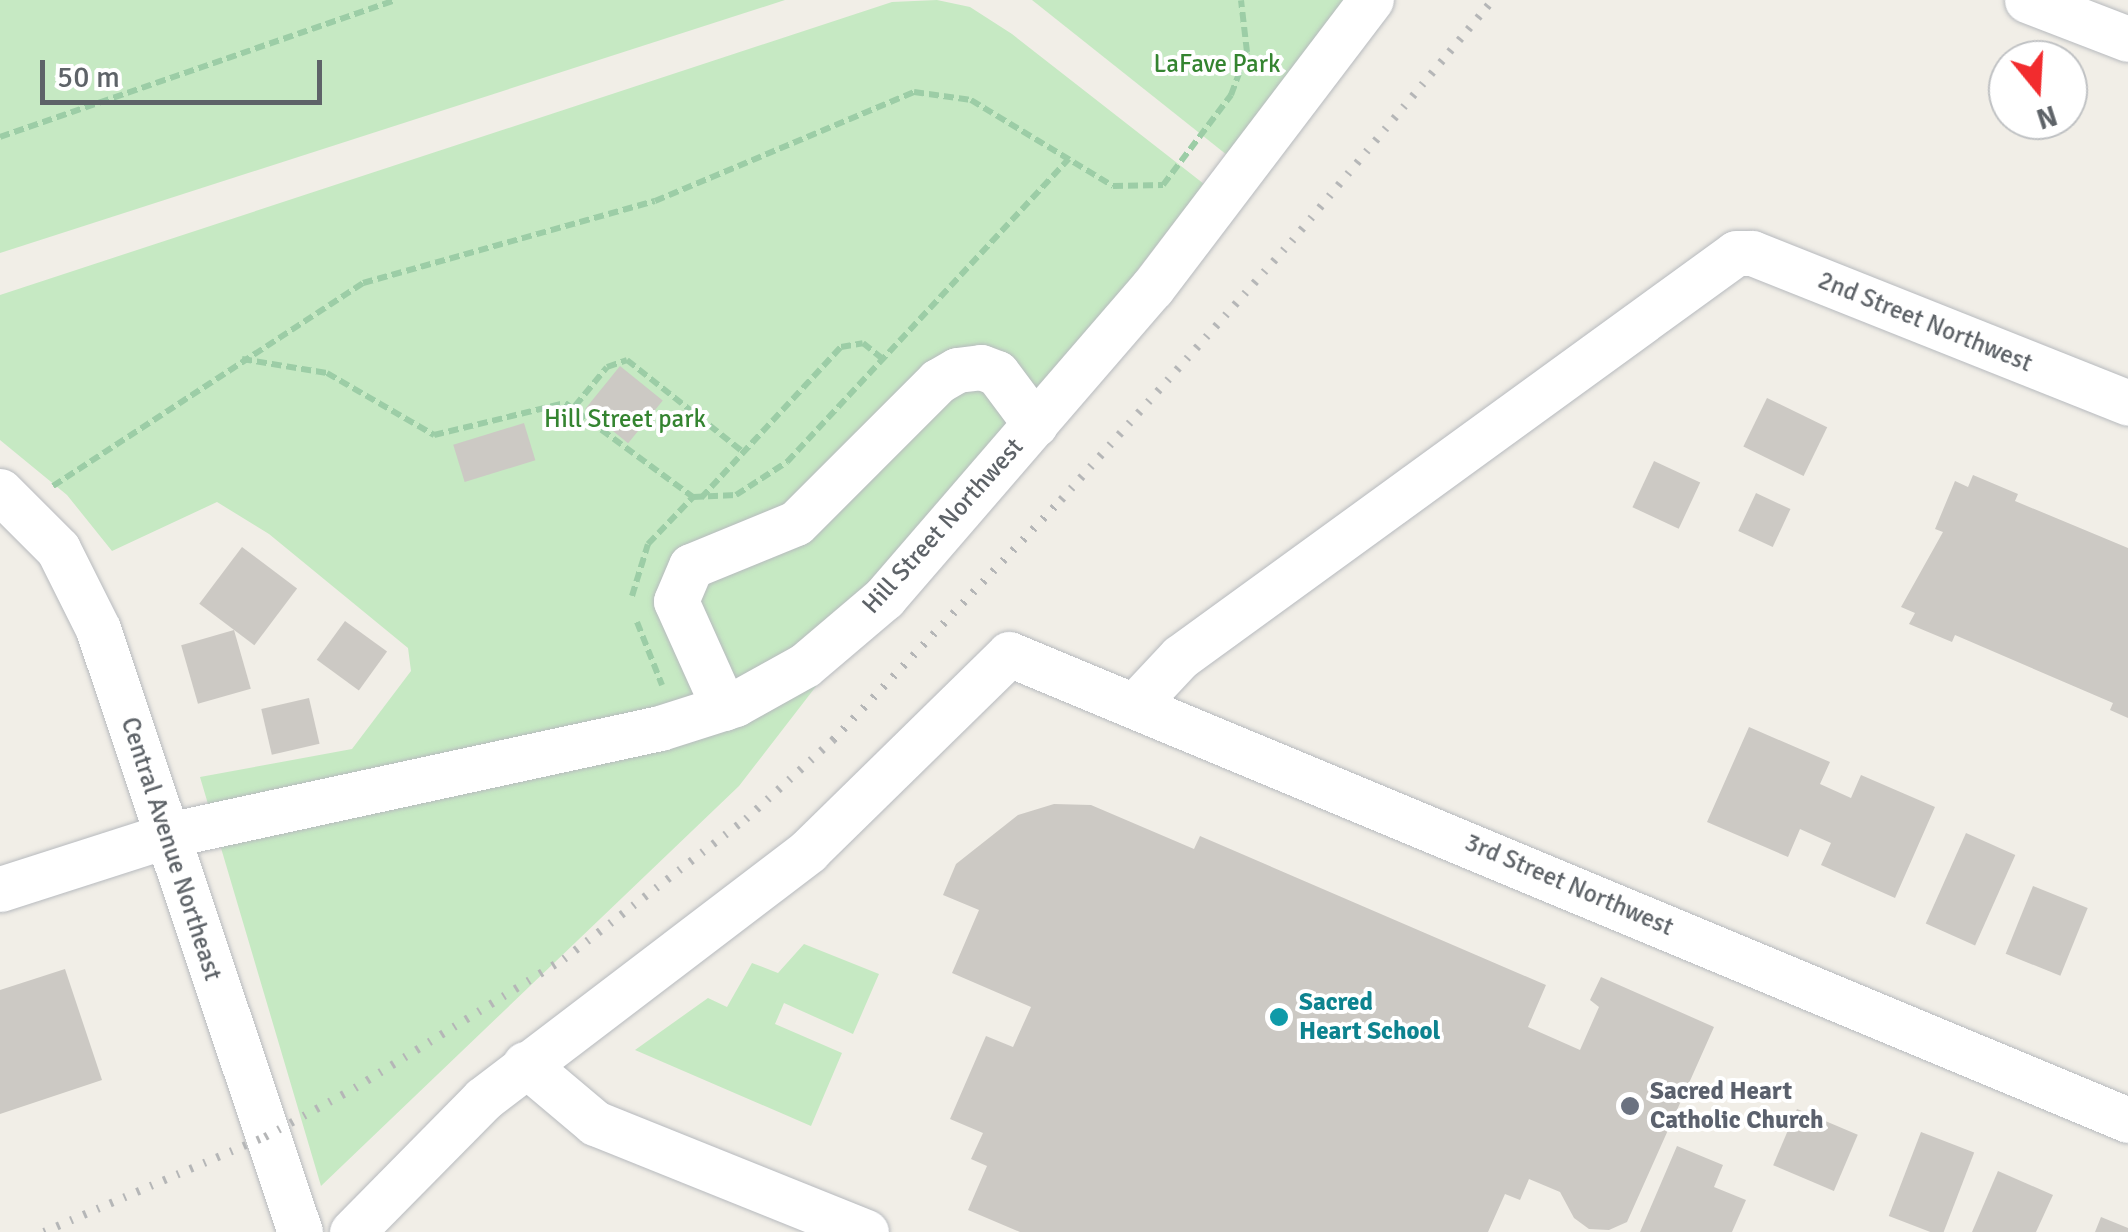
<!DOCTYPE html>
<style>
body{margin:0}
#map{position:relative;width:2128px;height:1232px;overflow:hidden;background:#f1eee7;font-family:Signika,sans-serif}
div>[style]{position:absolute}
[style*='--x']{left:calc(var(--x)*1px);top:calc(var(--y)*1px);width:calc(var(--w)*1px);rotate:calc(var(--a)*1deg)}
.green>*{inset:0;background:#c6e9c3}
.building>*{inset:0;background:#ccc9c4;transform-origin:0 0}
.path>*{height:6px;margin-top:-3px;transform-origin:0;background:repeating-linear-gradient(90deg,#9ccda6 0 10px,transparent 0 15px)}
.roads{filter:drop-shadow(0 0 2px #b7babe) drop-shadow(0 0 2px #b7babe)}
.minor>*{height:45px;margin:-22.5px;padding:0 22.5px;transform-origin:22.5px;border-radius:22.5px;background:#fff}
.rail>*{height:8px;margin-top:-4px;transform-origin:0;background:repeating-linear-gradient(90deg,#b5b6b7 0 2.5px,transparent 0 14.5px)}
.dots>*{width:28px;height:28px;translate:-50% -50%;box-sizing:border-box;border:5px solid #fff;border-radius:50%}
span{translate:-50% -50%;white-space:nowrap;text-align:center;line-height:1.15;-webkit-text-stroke:8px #fff;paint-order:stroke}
.park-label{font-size:25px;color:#348430}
.street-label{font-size:25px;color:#5e6368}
.culture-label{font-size:25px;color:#0d838f;font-weight:700}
.left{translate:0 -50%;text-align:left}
.worship-label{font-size:25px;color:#5b616d;font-weight:700}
.north{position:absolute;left:1988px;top:40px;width:100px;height:100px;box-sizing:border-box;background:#fff;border:2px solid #bfc1c3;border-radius:50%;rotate:162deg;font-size:28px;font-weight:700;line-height:40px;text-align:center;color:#5e6368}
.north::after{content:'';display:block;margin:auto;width:35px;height:45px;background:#f22c2e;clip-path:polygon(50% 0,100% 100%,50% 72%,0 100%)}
.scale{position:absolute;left:40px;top:60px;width:282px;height:45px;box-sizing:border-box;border:5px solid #5e6368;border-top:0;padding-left:12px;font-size:30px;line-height:35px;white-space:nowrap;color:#5e6368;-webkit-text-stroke:8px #fff;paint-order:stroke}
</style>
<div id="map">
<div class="green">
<div style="clip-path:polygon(0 0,785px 0,0 253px)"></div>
<div style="clip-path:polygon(937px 0,970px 7px,1012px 34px,1204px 184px,739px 786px,321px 1186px,200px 777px,352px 749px,411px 671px,408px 648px,269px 534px,217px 502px,112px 551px,67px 495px,0 440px,0 295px,892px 2px)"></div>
<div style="clip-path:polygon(1032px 0,1349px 0,1227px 155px)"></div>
<div style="clip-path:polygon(804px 944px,879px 974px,853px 1034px,784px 1003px,775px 1024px,842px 1053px,811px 1126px,635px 1050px,708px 998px,727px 1007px,752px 963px,778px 973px)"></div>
</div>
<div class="building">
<div style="left:620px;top:366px;width:55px;height:55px;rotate:39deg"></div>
<div style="left:1767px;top:398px;width:67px;height:54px;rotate:26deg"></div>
<div style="left:524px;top:423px;width:39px;height:74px;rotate:73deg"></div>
<div style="left:1654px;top:461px;width:51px;height:51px;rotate:25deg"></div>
<div style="clip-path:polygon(1973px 475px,2018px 494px,2015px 501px,2128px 548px,2128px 718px,2110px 710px,2113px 703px,1955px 635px,1952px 642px,1909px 624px,1915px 613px,1901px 607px,1943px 532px,1935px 529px,1955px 481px,1968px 487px)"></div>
<div style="left:1756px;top:493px;width:38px;height:42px;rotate:25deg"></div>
<div style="left:242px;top:547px;width:69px;height:71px;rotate:37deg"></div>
<div style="left:345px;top:621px;width:52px;height:48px;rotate:36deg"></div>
<div style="left:234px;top:630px;width:61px;height:55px;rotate:74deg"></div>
<div style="left:309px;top:698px;width:47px;height:49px;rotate:77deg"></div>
<div style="clip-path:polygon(1749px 727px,1830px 762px,1820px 784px,1851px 798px,1861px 775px,1935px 807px,1895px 898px,1821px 865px,1831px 843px,1800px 829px,1788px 857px,1707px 822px)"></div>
<div style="clip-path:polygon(1054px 804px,1091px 805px,1194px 849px,1200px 836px,1546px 985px,1528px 1027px,1580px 1050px,1599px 1007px,1590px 1000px,1601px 977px,1714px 1027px,1627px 1222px,1609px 1230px,1589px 1229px,1574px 1218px,1560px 1192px,1529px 1179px,1520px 1200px,1505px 1194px,1488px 1232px,1020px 1232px,968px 1210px,987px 1166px,971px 1159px,983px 1133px,950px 1119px,986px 1036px,1013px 1047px,1031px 1007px,952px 973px,979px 910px,943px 895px,956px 864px,1018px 815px)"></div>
<div style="left:1966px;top:833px;width:54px;height:99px;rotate:24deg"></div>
<div style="left:2033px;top:886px;width:59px;height:73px;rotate:22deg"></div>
<div style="clip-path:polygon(65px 969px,102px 1080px,0 1114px,0 990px)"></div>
<div style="left:1797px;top:1109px;width:66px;height:61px;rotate:23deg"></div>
<div style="left:1921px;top:1132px;width:57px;height:90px;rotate:21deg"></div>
<div style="clip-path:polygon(1677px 1146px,1723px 1165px,1714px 1187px,1746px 1200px,1732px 1232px,1640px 1232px)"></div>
<div style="clip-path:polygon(1998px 1171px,2053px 1195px,2036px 1232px,1972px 1232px)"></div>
<div style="clip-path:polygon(2101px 1217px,2128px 1228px,2128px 1232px,2095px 1232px)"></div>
</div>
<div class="path">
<div style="--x:0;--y:137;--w:418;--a:-19.1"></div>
<div style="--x:242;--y:359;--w:86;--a:9.4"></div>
<div style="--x:327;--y:373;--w:124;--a:30.1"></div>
<div style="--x:434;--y:435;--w:135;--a:-13.7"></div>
<div style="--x:565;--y:403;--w:159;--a:36.3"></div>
<div style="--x:693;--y:497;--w:43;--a:-2.7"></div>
<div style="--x:736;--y:495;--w:61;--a:-32.9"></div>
<div style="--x:787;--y:462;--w:414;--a:-47.1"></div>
<div style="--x:575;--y:406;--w:50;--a:-50.6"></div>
<div style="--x:607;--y:367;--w:21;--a:-19"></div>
<div style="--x:627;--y:360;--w:148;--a:38.4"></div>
<div style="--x:53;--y:486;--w:371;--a:-33.2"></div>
<div style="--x:363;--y:283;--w:303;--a:-15.7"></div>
<div style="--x:655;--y:201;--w:281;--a:-22.8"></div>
<div style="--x:914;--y:92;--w:58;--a:8"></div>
<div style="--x:971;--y:100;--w:166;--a:31.2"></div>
<div style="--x:1113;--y:186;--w:50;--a:-1.1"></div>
<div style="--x:1163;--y:185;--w:113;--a:-52.9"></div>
<div style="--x:1231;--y:95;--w:46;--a:-69.6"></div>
<div style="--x:1247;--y:52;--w:52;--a:-96.6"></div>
<div style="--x:701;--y:498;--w:206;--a:-47.2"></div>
<div style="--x:841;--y:347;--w:22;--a:-10"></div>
<div style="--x:863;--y:343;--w:26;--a:39"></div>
<div style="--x:632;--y:596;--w:54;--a:-72.9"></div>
<div style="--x:648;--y:544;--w:65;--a:-46.2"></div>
<div style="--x:637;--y:622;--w:68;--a:68.4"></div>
</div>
<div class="roads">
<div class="minor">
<div style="--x:2027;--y:0;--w:108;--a:21.1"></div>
<div style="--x:0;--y:491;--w:82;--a:45"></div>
<div style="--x:58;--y:549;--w:89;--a:63.4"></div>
<div style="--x:98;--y:629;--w:636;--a:71.48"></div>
<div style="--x:1136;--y:704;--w:64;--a:-46.9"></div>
<div style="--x:1180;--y:657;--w:687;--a:-36"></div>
<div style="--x:1736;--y:253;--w:16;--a:0"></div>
<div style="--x:1752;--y:253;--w:405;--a:21.7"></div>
<div style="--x:724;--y:708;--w:117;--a:-114.2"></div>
<div style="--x:676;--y:601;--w:38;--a:-67"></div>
<div style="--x:691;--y:566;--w:113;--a:-22.3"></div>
<div style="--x:796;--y:523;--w:201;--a:-45"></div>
<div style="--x:938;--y:381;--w:22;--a:-30"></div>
<div style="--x:957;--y:370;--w:24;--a:-7"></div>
<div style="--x:981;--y:367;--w:17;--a:21"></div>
<div style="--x:997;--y:373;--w:64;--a:53.3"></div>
<div style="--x:0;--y:889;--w:176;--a:-17.8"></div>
<div style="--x:168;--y:835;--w:504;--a:-12.27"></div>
<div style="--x:660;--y:728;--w:79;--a:-17.7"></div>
<div style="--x:735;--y:704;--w:80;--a:-29.1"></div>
<div style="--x:805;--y:665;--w:104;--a:-40.3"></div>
<div style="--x:884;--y:598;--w:410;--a:-49.2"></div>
<div style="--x:1152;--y:288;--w:362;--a:-52.8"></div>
<div style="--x:525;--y:1064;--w:92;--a:40.1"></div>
<div style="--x:595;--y:1123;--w:292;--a:21.9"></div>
<div style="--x:352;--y:1232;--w:187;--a:-45.4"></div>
<div style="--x:483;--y:1099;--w:409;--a:-37.3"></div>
<div style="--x:808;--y:851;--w:281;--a:-44.4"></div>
<div style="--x:1009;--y:654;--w:1212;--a:22.61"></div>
</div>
</div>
<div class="rail">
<div style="--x:44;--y:1232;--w:241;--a:-23.3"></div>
<div style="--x:265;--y:1137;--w:102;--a:-28.6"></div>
<div style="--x:355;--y:1088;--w:246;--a:-31.7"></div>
<div style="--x:564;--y:959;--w:230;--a:-37.6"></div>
<div style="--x:746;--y:819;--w:118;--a:-42.2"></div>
<div style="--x:833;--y:740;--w:331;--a:-46.5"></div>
<div style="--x:1061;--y:500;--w:347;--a:-48.3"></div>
<div style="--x:1292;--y:241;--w:314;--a:-50.2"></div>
</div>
<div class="dots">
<div style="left:1279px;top:1017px;background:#0f9aa8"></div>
<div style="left:1630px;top:1106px;background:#6b7280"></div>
</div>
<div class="park-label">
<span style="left:1217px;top:64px">LaFave Park</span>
<span style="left:625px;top:419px">Hill Street park</span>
</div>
<div class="street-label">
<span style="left:1925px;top:322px;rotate:22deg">2nd Street Northwest</span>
<span style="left:943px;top:526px;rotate:-48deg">Hill Street Northwest</span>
<span style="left:171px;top:849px;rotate:72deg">Central Avenue Northeast</span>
<span style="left:1569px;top:885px;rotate:23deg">3rd Street Northwest</span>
</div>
<div class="culture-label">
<span class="left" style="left:1299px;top:1017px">Sacred<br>Heart School</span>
</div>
<div class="worship-label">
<span class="left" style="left:1650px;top:1106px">Sacred Heart<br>Catholic Church</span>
</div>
<div class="north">N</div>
<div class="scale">50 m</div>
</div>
